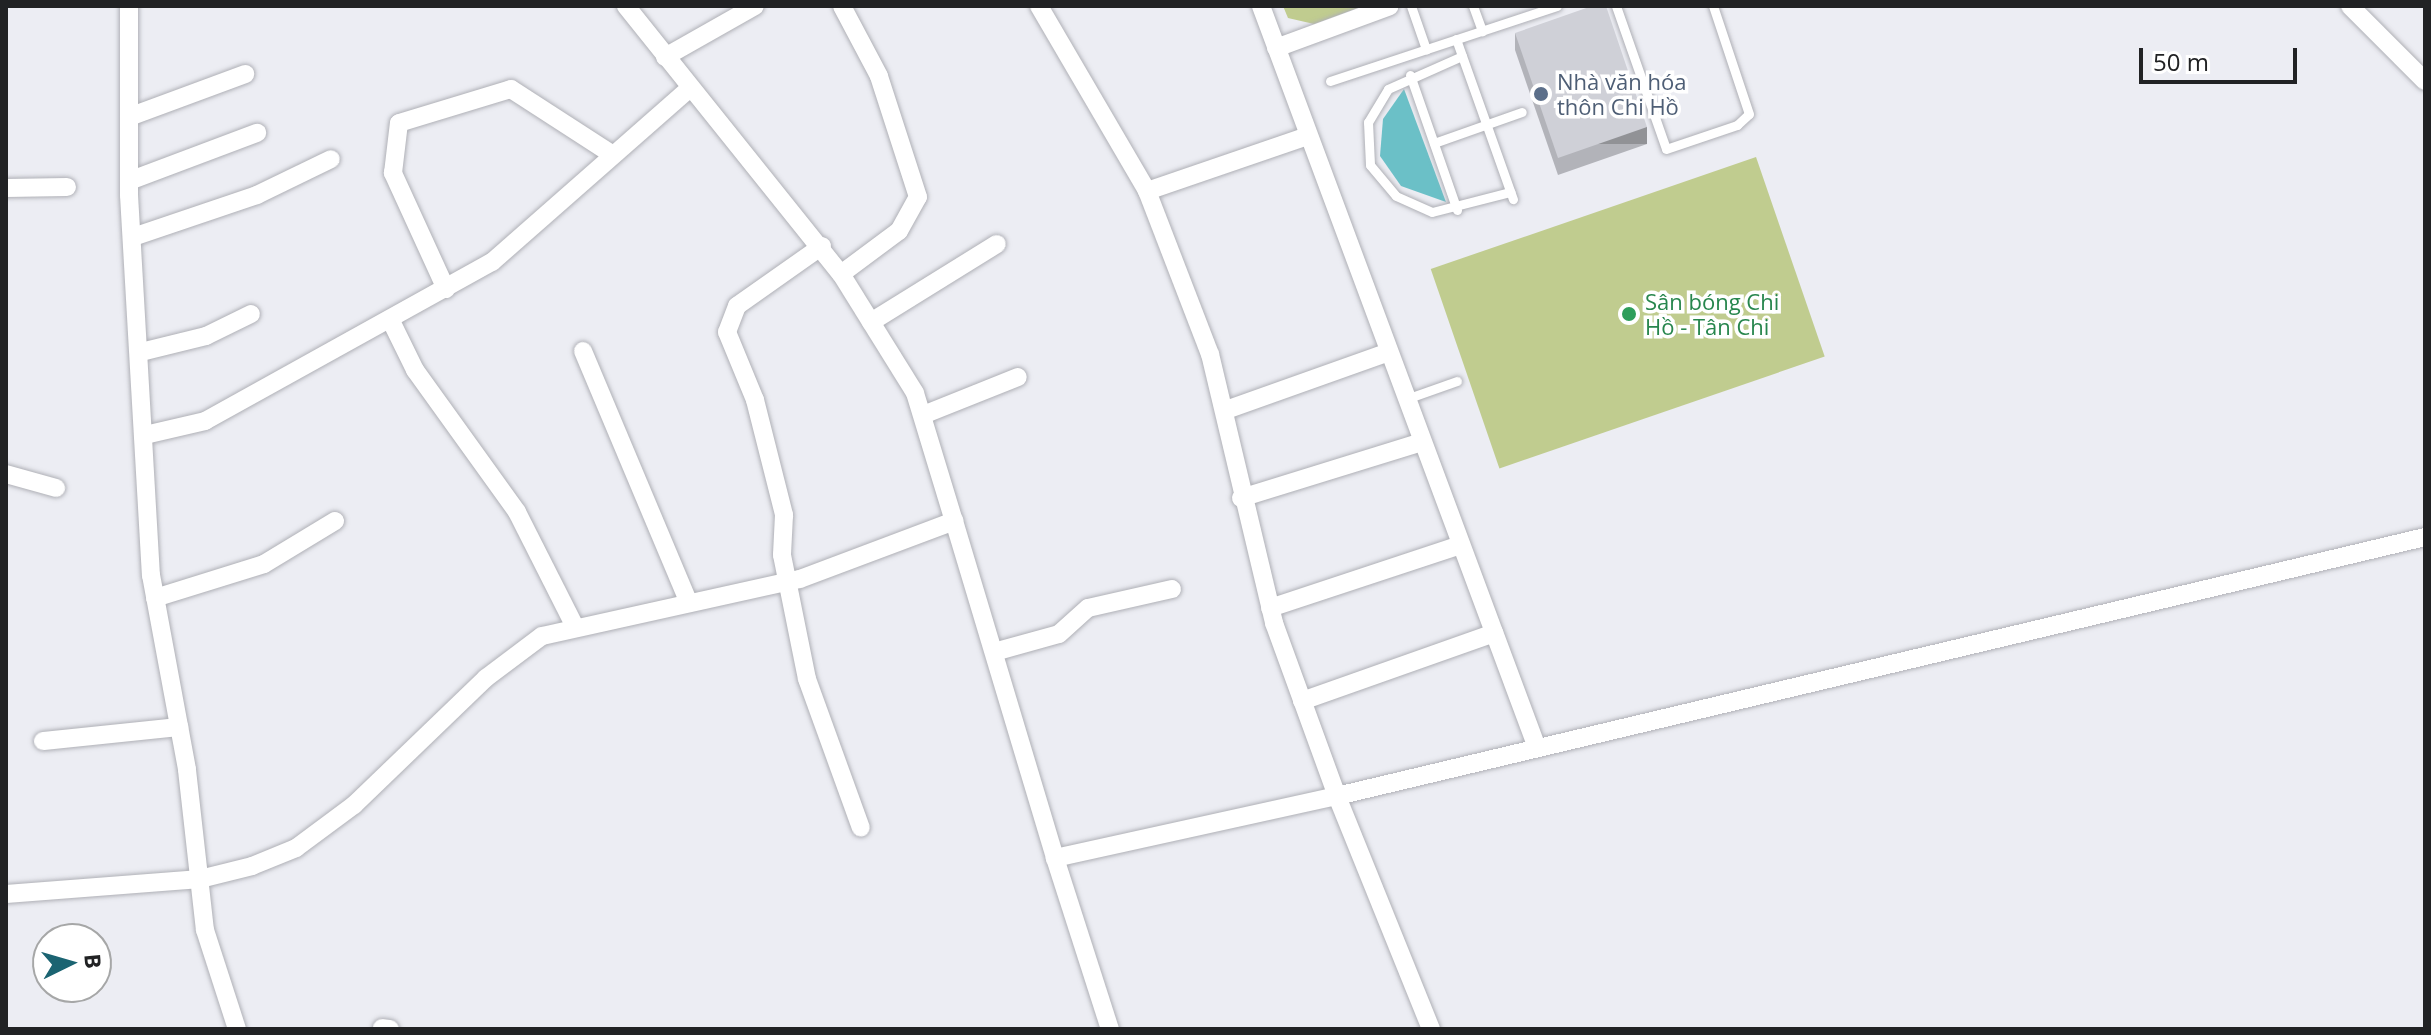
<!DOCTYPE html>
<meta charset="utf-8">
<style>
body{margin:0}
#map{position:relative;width:2431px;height:1035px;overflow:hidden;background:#ecedf3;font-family:"Open Sans",sans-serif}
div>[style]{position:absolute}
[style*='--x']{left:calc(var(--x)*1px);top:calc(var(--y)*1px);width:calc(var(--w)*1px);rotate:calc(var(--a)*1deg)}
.green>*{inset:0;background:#c0cc8f;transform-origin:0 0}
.water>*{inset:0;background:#6bc0c7}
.roads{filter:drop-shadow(0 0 2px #afb0b6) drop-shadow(0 0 2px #afb0b6)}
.lane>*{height:9px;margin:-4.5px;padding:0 4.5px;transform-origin:4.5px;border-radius:4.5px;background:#fff}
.street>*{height:18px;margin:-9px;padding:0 9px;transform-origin:9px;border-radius:9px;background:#fff}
.wall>*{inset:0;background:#b2b3b9}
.shaded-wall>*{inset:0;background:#919296;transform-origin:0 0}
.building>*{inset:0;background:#cfd0d7}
.dots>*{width:22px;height:22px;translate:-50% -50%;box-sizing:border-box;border:4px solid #fff;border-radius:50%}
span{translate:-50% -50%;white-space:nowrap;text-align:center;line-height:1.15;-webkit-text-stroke:7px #fff;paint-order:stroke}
.service-label{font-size:22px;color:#4e5e75}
.left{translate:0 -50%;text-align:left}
.leisure-label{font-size:22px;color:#27864d}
.frame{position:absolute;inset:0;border:8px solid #212224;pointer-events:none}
.north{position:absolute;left:32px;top:923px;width:80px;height:80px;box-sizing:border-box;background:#fff;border:2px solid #a6a7a7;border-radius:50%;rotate:85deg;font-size:22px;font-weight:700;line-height:32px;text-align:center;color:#212224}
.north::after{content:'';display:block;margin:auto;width:28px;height:36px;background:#1b6472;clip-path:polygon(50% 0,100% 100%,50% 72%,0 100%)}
.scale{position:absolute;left:2139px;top:48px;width:158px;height:36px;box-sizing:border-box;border:4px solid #212224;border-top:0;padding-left:10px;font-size:24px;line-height:28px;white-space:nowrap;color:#212224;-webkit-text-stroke:6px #fff;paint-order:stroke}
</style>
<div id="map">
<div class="green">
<div style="clip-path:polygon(1283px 6px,1363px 6px,1314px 24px,1288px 18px)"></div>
<div style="left:1756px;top:157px;width:211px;height:344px;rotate:71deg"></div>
</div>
<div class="water">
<div style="clip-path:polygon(1404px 89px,1446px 202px,1401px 186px,1380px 156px,1383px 119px)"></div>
</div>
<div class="roads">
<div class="lane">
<div style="--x:1411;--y:6;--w:46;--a:70.8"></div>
<div style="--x:1473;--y:6;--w:27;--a:70"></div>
<div style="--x:1616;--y:6;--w:151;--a:70.7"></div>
<div style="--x:1666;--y:149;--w:75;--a:-18.7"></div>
<div style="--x:1737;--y:125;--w:16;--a:-43"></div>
<div style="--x:1749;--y:114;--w:114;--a:-108.4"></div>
<div style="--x:1456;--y:39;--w:170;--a:70.4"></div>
<div style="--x:1462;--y:56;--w:81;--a:156"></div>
<div style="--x:1388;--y:89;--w:39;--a:121"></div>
<div style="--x:1368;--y:122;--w:43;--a:87.3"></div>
<div style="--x:1370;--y:165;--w:40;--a:50"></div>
<div style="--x:1396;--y:196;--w:39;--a:24"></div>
<div style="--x:1432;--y:212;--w:81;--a:-14.4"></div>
<div style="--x:1410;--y:75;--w:143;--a:70.8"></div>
<div style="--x:1330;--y:81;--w:239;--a:-18.3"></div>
<div style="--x:1434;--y:143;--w:93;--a:-19.4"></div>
<div style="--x:1406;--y:399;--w:54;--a:-19.4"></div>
</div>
<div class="street">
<div style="--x:129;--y:6;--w:189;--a:90"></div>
<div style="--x:129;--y:195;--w:381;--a:86.7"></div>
<div style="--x:151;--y:575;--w:198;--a:79.5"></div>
<div style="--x:187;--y:770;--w:161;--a:83.6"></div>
<div style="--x:205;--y:930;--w:104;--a:72.1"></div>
<div style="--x:626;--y:6;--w:344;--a:51.3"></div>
<div style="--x:841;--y:274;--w:140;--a:58.1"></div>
<div style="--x:915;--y:393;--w:134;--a:73.1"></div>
<div style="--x:1039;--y:6;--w:214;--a:59.7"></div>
<div style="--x:1147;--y:191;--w:175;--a:68.9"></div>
<div style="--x:1210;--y:354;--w:277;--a:76.6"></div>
<div style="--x:1274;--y:623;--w:184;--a:70"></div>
<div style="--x:1337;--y:796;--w:289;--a:167.6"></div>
<div style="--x:1055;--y:858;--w:180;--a:72.2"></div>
<div style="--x:1261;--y:6;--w:789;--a:69.59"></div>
<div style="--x:2350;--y:6;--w:106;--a:45"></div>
<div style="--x:1276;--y:48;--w:121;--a:-20.2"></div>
<div style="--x:665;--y:57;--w:103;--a:-29.5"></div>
<div style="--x:129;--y:117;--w:124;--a:-20.3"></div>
<div style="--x:129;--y:181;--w:137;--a:-20.6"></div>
<div style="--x:6;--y:188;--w:61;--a:-0.9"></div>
<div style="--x:1147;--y:191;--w:170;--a:-18.9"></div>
<div style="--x:133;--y:237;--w:131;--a:-18.7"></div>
<div style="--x:257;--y:195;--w:82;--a:-25.9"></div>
<div style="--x:822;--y:246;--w:104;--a:144.8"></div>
<div style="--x:737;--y:306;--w:28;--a:111"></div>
<div style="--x:727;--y:332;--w:74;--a:67.6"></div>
<div style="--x:755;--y:400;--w:119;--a:75.8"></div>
<div style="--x:784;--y:515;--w:40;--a:92.9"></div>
<div style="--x:782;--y:555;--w:126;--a:78.6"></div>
<div style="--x:807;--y:679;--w:158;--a:70.1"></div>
<div style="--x:841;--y:274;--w:72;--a:-36.6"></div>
<div style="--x:899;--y:231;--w:39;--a:-61"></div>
<div style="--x:918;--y:197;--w:127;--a:-107.9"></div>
<div style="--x:879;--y:76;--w:79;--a:-117.9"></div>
<div style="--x:446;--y:289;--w:128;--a:-114.6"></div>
<div style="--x:393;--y:173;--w:50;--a:-83.2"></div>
<div style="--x:399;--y:123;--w:117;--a:-16.9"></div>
<div style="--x:511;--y:89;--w:121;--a:32.9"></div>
<div style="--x:391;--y:321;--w:55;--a:63.9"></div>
<div style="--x:415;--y:370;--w:175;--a:54.3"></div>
<div style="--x:517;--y:512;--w:127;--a:63.2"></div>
<div style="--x:871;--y:322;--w:148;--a:-31.8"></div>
<div style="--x:583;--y:351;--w:271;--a:67.2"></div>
<div style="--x:141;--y:352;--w:67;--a:-13.8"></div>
<div style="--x:206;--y:336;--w:50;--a:-26.1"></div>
<div style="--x:1226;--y:410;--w:173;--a:-19.6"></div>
<div style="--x:923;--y:415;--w:102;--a:-21.8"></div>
<div style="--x:145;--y:435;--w:62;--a:-13.1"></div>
<div style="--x:205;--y:421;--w:328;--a:-29"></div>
<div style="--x:492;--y:262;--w:261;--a:-41.3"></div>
<div style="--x:6;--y:474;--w:52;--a:15.6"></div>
<div style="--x:1241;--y:498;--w:189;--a:-17.2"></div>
<div style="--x:155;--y:598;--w:114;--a:-17.3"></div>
<div style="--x:264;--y:564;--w:83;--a:-31.2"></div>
<div style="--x:1270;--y:608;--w:201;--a:-18.3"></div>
<div style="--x:994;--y:652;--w:67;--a:-15.5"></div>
<div style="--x:1059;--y:634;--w:39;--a:-42"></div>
<div style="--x:1088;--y:608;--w:86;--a:-12.7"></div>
<div style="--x:1302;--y:701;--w:204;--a:-19.5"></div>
<div style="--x:43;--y:741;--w:137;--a:-5.9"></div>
<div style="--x:6;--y:894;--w:195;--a:-4.4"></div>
<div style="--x:200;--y:879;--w:54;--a:-14"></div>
<div style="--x:252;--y:866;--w:48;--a:-22.2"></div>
<div style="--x:296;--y:848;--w:72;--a:-36.6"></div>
<div style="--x:354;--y:805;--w:183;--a:-43.9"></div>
<div style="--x:486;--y:678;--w:70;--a:-36.9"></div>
<div style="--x:542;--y:636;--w:264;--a:-12.5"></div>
<div style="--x:800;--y:579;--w:165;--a:-20.6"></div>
<div style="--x:954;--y:521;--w:352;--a:73.3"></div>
<div style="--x:382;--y:1028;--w:8;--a:7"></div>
<div style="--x:1431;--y:1029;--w:251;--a:-112"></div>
<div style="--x:1337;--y:796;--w:1118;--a:-13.39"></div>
</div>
</div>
<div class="wall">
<div style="clip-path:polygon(1515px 33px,1647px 144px,1558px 175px,1515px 50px)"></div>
</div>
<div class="shaded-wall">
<div style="left:1647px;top:127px;width:17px;height:94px;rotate:90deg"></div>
</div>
<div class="building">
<div style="clip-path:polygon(1592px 6px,1606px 6px,1647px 127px,1558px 158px,1515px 33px)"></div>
</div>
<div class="dots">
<div style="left:1541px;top:94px;background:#5c6f8a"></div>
<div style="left:1629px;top:314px;background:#2e9e5b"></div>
</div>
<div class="service-label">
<span class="left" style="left:1557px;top:94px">Nhà văn hóa<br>thôn Chi Hồ</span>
</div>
<div class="leisure-label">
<span class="left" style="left:1645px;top:314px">Sân bóng Chi<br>Hồ - Tân Chi</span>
</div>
<div class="frame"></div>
<div class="north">B</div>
<div class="scale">50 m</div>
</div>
